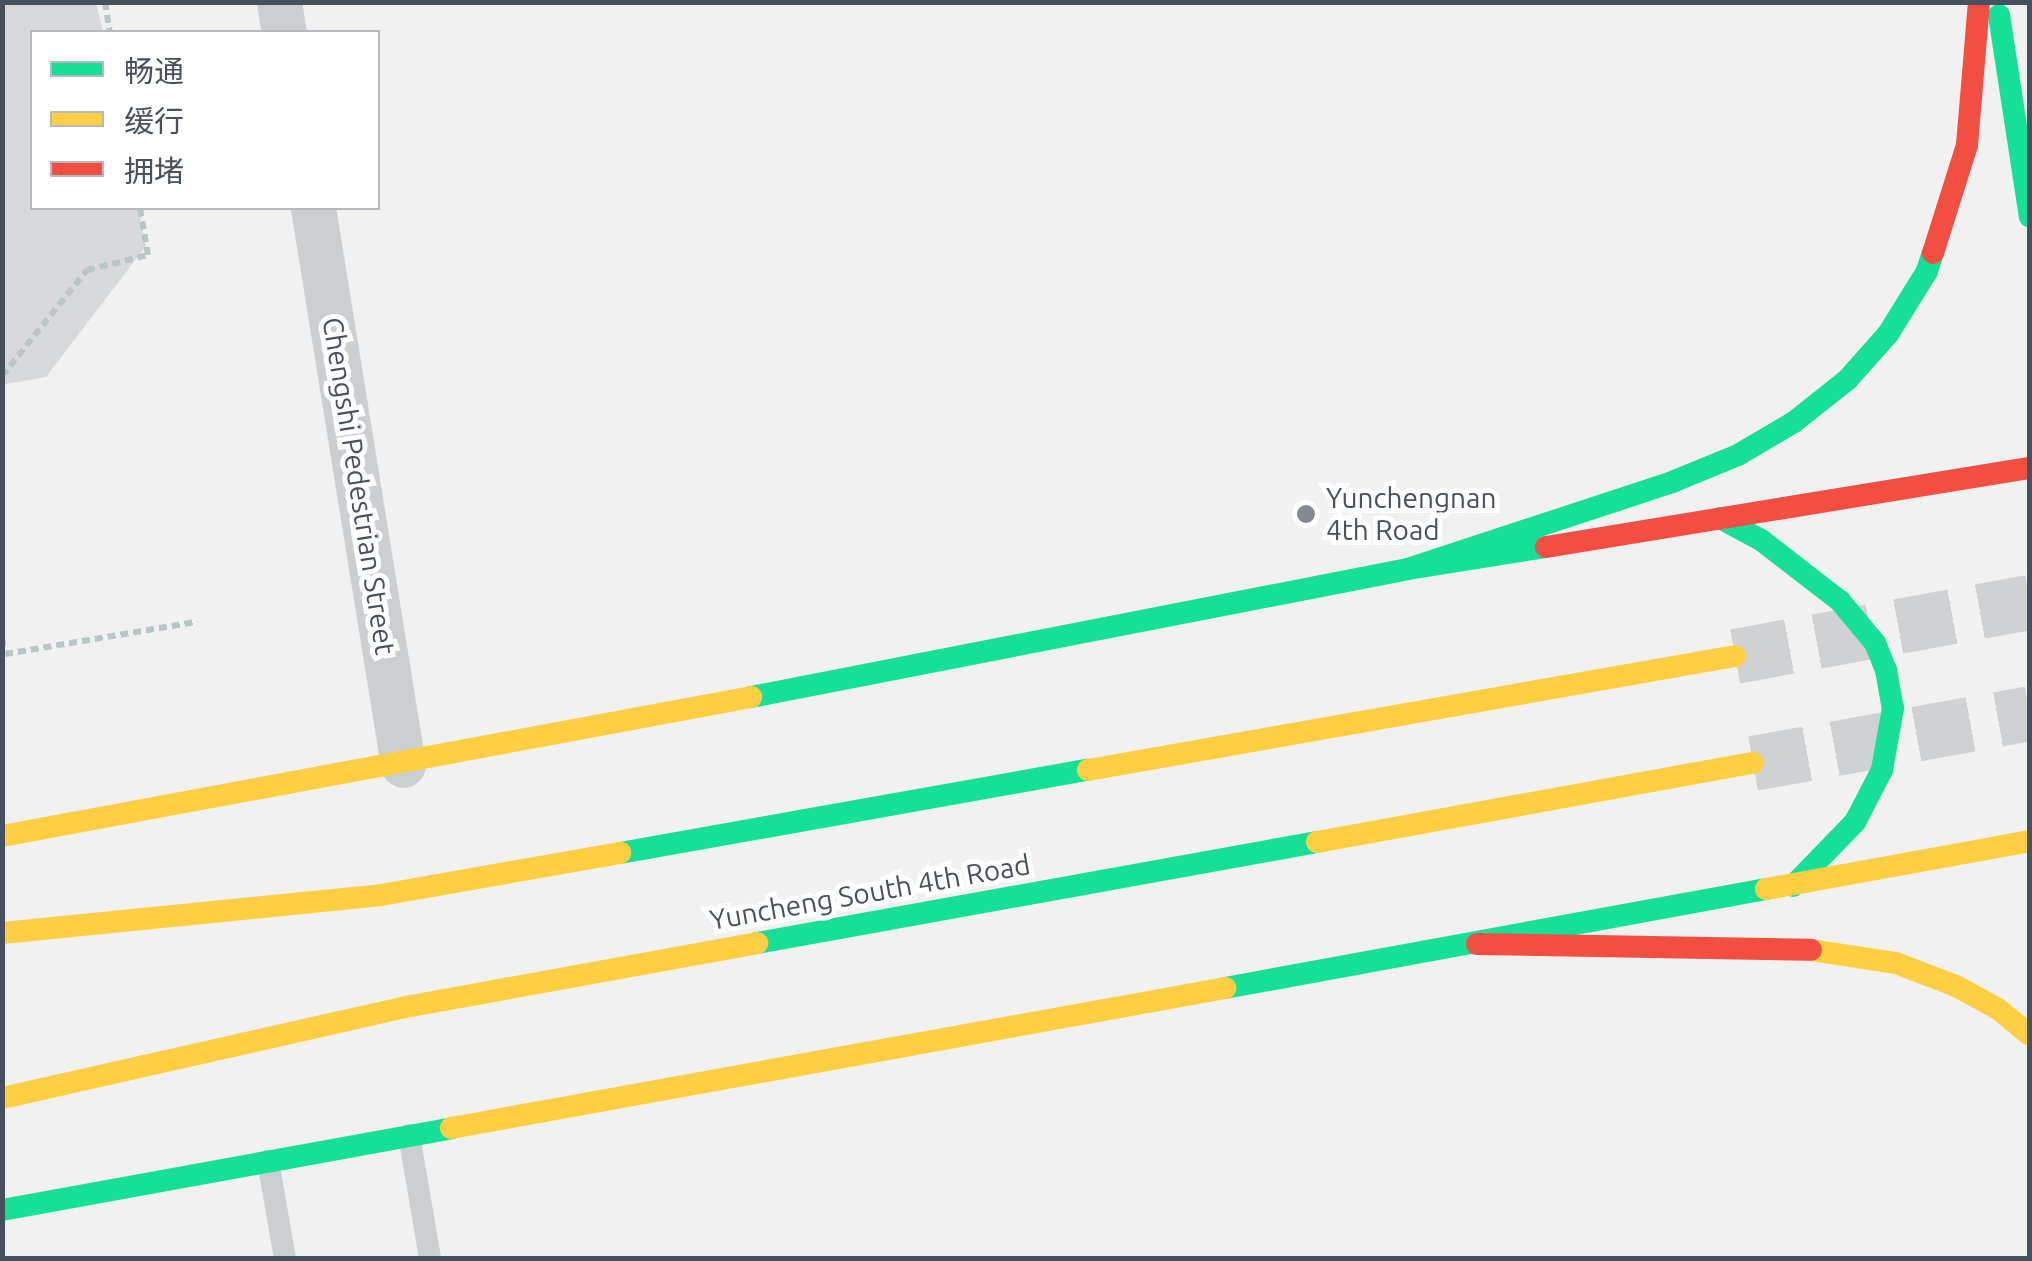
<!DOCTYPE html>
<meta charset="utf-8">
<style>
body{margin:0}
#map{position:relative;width:2032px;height:1261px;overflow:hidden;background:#f1f1f1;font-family:Ubuntu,"Noto Sans SC",sans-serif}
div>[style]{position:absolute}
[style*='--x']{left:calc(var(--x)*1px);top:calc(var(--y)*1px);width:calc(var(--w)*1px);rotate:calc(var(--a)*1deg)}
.building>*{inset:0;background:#d8d9db}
.secondary-tunnel>*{height:55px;margin-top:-27.5px;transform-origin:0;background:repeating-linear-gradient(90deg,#cfd1d3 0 55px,transparent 0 83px)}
.path>*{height:6px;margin-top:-3px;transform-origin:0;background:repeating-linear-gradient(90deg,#bac6c3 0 8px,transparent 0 13px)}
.lane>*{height:22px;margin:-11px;padding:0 11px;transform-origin:11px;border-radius:11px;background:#cccfd2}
.street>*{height:45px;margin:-22.5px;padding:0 22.5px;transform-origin:22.5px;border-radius:22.5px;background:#cccfd2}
.fast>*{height:22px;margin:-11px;padding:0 11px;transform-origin:11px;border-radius:11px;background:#16e098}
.slow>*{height:22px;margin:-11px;padding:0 11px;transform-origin:11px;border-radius:11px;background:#ffcf43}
.jam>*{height:22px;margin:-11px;padding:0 11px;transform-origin:11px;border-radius:11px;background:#f24e42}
.dots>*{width:28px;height:28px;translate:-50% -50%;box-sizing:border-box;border:5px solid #fff;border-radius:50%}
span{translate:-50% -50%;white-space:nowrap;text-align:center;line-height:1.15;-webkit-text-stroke:10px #fff;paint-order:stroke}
.street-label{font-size:28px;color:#48505d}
.poi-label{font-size:28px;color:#48505d}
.left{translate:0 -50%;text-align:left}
.frame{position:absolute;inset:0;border:5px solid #48505d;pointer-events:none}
.legend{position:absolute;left:30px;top:30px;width:350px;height:180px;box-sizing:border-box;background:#fff;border:2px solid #b6b9be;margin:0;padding:12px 18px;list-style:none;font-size:30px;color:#48505d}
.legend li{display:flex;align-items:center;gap:20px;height:50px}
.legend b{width:50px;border:2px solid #b6b9be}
</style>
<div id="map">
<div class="building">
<div style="clip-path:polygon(2px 2px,96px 2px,103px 32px,32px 32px,32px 208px,138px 208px,146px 246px,46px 377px,2px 385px)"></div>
</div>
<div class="secondary-tunnel">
<div style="--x:1735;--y:656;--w:300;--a:-10.4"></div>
<div style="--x:1753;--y:763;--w:281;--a:-10.2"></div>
</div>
<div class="path">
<div style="--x:105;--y:2;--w:30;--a:81"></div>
<div style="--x:2;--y:376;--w:136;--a:-51.3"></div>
<div style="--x:87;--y:270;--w:63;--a:-13.8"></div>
<div style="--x:148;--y:255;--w:48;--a:-99.7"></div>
<div style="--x:2;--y:638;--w:16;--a:79"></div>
<div style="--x:5;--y:654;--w:195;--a:-9.5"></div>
</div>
<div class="lane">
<div style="--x:409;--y:1135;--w:125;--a:80.3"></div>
<div style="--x:268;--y:1161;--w:98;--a:80.1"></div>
</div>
<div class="street">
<div style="--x:279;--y:2;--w:30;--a:81"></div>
<div style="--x:313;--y:208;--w:564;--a:80.82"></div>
</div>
<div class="fast">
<div style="--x:1999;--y:15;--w:204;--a:81.3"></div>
<div style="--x:1720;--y:518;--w:47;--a:28.2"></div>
<div style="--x:1761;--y:540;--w:100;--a:37.7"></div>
<div style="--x:1840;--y:601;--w:55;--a:50.2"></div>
<div style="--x:1875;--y:643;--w:29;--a:68"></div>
<div style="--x:1886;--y:670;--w:39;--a:80"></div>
<div style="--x:1893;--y:708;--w:63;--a:100.1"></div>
<div style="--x:1882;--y:770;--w:59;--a:117.4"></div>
<div style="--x:1855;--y:822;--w:89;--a:134.1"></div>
<div style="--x:1408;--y:569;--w:278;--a:-18.2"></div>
<div style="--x:1672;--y:482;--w:71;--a:-22.2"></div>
<div style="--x:1738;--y:455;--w:65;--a:-30.5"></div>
<div style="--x:1794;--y:422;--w:69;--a:-38.5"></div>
<div style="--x:1848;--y:379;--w:60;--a:-48.4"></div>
<div style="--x:1888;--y:334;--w:74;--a:-58.2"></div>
<div style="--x:1927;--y:271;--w:19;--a:-72"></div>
<div style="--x:751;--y:697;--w:669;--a:-11.02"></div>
<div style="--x:1408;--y:569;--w:140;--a:-9.1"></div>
<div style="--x:620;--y:853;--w:475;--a:-10.1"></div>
<div style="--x:757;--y:943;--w:569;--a:-10.22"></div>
<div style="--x:1225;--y:988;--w:550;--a:-10.37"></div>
<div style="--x:2;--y:1210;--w:456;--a:-10.3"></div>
</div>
<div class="slow">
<div style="--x:1088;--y:770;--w:657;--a:-9.99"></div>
<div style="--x:2;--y:836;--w:762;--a:-10.51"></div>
<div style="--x:1317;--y:842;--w:443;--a:-10.3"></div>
<div style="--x:1766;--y:889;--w:268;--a:-10.3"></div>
<div style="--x:2;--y:933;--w:381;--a:-5.7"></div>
<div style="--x:381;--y:895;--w:243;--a:-10"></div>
<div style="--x:1811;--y:950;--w:86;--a:8.7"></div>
<div style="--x:1896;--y:963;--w:64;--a:21"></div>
<div style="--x:1956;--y:986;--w:48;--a:28.7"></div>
<div style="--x:1998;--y:1009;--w:41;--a:39.1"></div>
<div style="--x:2;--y:1098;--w:419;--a:-12.7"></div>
<div style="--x:411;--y:1006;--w:352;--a:-10.3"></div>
<div style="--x:451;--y:1128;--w:787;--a:-10.25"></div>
</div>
<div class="jam">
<div style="--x:1933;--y:253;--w:113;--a:-72.5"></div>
<div style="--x:1967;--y:145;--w:144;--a:-85.2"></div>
<div style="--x:1546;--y:547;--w:490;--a:-9.3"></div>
<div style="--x:1477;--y:944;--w:334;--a:1"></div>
</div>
<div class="dots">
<div style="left:1306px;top:514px;background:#838891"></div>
</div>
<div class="street-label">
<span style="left:359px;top:486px;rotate:81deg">Chengshi Pedestrian Street</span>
<span style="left:870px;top:892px;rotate:-10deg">Yuncheng South 4th Road</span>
</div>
<div class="poi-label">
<span class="left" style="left:1326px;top:514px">Yunchengnan<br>4th Road</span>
</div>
<div class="frame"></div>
<ul class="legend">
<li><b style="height:12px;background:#16e098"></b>畅通</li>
<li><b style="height:12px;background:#ffcf43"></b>缓行</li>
<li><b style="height:12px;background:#f24e42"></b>拥堵</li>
</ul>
</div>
